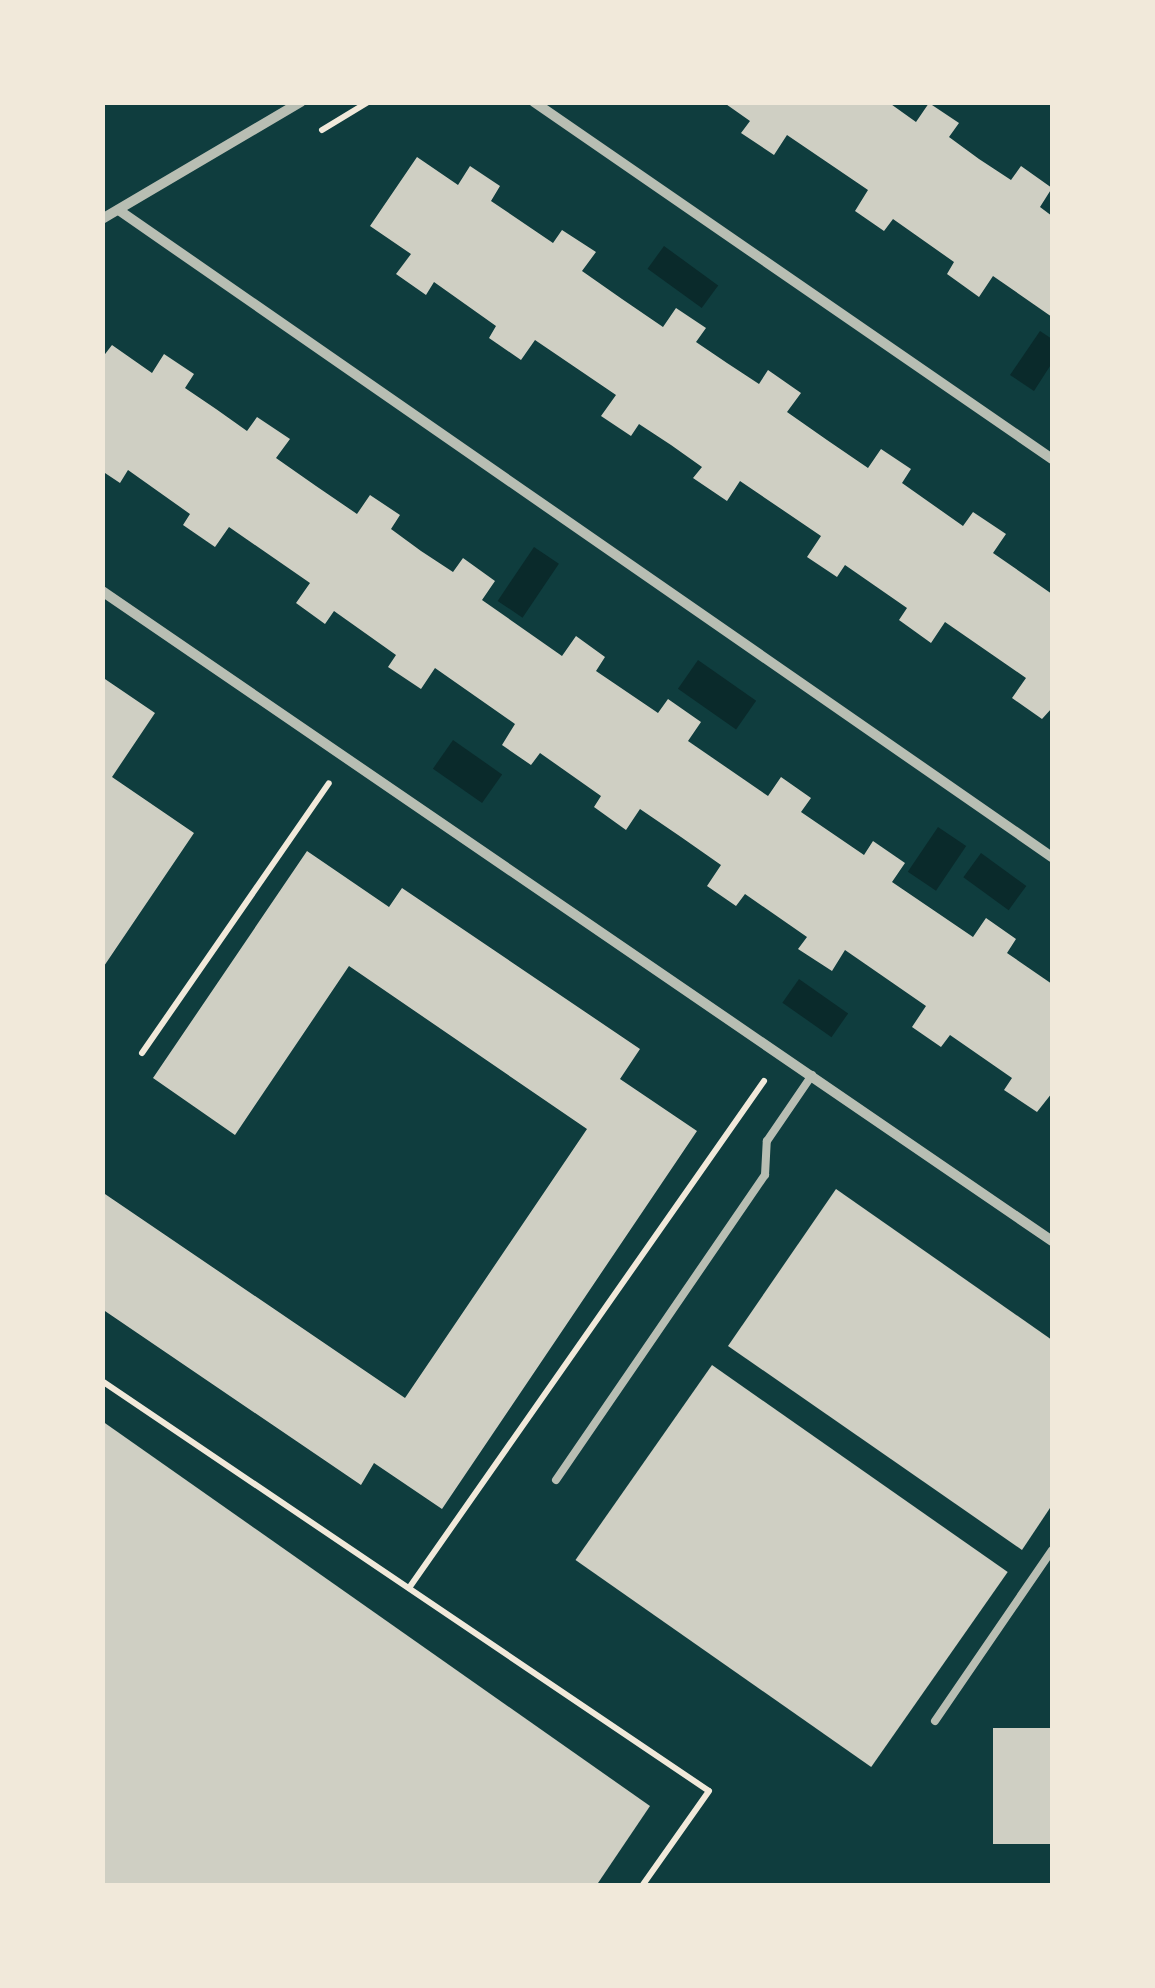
<!DOCTYPE html>
<style>
body{margin:0}
#map{position:relative;width:1155px;height:1988px;overflow:hidden;background:#0f3d3e;font-family:Arial,sans-serif}
div>[style]{position:absolute}
[style*='--x']{left:calc(var(--x)*1px);top:calc(var(--y)*1px);width:calc(var(--w)*1px);rotate:calc(var(--a)*1deg)}
.water>*{inset:0;background:#0a2a2b;transform-origin:0 0}
.building>*{inset:0;background:#cfcfc3;transform-origin:0 0}
.path>*{height:6px;margin:-3px;padding:0 3px;transform-origin:3px;border-radius:3px;background:#f1e9da}
.service>*{height:8px;margin:-4px;padding:0 4px;transform-origin:4px;border-radius:4px;background:#b8beb3}
.minor>*{height:10px;margin:-5px;padding:0 5px;transform-origin:5px;border-radius:5px;background:#b8beb3}
span{translate:-50% -50%;white-space:nowrap;text-align:center;line-height:1.15;-webkit-text-stroke:10px #f1e9da;paint-order:stroke}
.frame{position:absolute;inset:0;border:105px solid #f1e9da;pointer-events:none}
</style>
<div id="map">
<div class="water">
<div style="left:664px;top:246px;width:67px;height:28px;rotate:36deg"></div>
<div style="clip-path:polygon(1040px 331px,1052px 339px,1052px 363px,1034px 391px,1010px 375px)"></div>
<div style="left:534px;top:547px;width:30px;height:65px;rotate:34deg"></div>
<div style="left:698px;top:660px;width:71px;height:35px;rotate:35deg"></div>
<div style="left:453px;top:740px;width:60px;height:35px;rotate:35deg"></div>
<div style="left:938px;top:827px;width:34px;height:54px;rotate:34deg"></div>
<div style="left:981px;top:853px;width:56px;height:30px;rotate:36deg"></div>
<div style="left:799px;top:979px;width:60px;height:29px;rotate:35deg"></div>
</div>
<div class="building">
<div style="clip-path:polygon(723px 102px,888px 102px,916px 122px,929px 103px,959px 123px,949px 137px,979px 159px,1011px 180px,1021px 166px,1052px 188px,1040px 207px,1052px 216px,1052px 317px,993px 276px,979px 297px,947px 274px,954px 262px,893px 219px,884px 231px,855px 211px,868px 190px,787px 135px,774px 155px,741px 133px,750px 121px)"></div>
<div style="clip-path:polygon(417px 157px,458px 185px,470px 166px,500px 186px,491px 201px,553px 243px,562px 230px,596px 252px,582px 271px,622px 299px,663px 327px,676px 308px,706px 328px,696px 342px,727px 363px,759px 384px,768px 370px,801px 393px,787px 412px,827px 440px,868px 468px,881px 449px,911px 469px,902px 483px,963px 526px,973px 512px,1006px 534px,993px 553px,1052px 594px,1052px 708px,1042px 719px,1012px 698px,1026px 678px,945px 622px,931px 643px,899px 620px,907px 608px,845px 565px,837px 577px,807px 557px,821px 536px,740px 481px,727px 501px,693px 478px,702px 467px,671px 445px,639px 424px,631px 436px,601px 416px,616px 395px,535px 340px,521px 360px,489px 338px,496px 326px,434px 282px,426px 295px,396px 274px,411px 254px,370px 226px)"></div>
<div style="clip-path:polygon(112px 345px,152px 373px,164px 354px,194px 374px,185px 388px,216px 409px,247px 431px,257px 417px,290px 439px,276px 458px,316px 486px,357px 514px,370px 495px,400px 515px,391px 529px,421px 551px,453px 572px,463px 558px,495px 581px,482px 600px,562px 656px,576px 636px,605px 657px,596px 671px,658px 713px,668px 699px,701px 722px,688px 741px,768px 796px,781px 777px,811px 798px,801px 812px,864px 855px,873px 841px,905px 863px,892px 882px,973px 937px,986px 918px,1016px 939px,1007px 953px,1052px 984px,1052px 1093px,1037px 1112px,1004px 1090px,1012px 1078px,950px 1035px,941px 1047px,912px 1027px,926px 1006px,845px 950px,832px 971px,798px 949px,807px 937px,745px 894px,736px 906px,707px 886px,721px 865px,681px 837px,640px 809px,626px 830px,594px 807px,601px 796px,540px 753px,531px 765px,502px 745px,515px 724px,435px 668px,421px 689px,388px 667px,396px 655px,334px 611px,325px 624px,296px 603px,310px 583px,229px 527px,215px 547px,183px 525px,190px 514px,128px 470px,120px 483px,102px 471px,102px 358px)"></div>
<div style="clip-path:polygon(102px 677px,155px 713px,112px 777px,194px 833px,102px 969px)"></div>
<div style="clip-path:polygon(307px 851px,389px 907px,402px 888px,640px 1049px,620px 1079px,697px 1131px,442px 1509px,374px 1463px,361px 1485px,102px 1309px,102px 1192px,405px 1398px,587px 1129px,349px 966px,235px 1135px,153px 1078px)"></div>
<div style="clip-path:polygon(836px 1189px,1052px 1340px,1052px 1505px,1022px 1550px,728px 1346px)"></div>
<div style="left:712px;top:1365px;width:361px;height:238px;rotate:35deg"></div>
<div style="clip-path:polygon(102px 1421px,650px 1806px,596px 1886px,102px 1886px)"></div>
<div style="left:1052px;top:1728px;width:116px;height:59px;rotate:90deg"></div>
</div>
<div class="path">
<div style="--x:322;--y:130;--w:54;--a:-31.3"></div>
<div style="--x:142;--y:1053;--w:328;--a:-55.3"></div>
<div style="--x:102;--y:1381;--w:732;--a:34.04"></div>
<div style="--x:709;--y:1791;--w:116;--a:125.2"></div>
<div style="--x:409;--y:1588;--w:619;--a:-55"></div>
</div>
<div class="service">
<div style="--x:556;--y:1480;--w:370;--a:-55.6"></div>
<div style="--x:765;--y:1175;--w:34;--a:-87"></div>
<div style="--x:767;--y:1141;--w:80;--a:-55.7"></div>
<div style="--x:935;--y:1721;--w:207;--a:-55.6"></div>
</div>
<div class="minor">
<div style="--x:534;--y:102;--w:629;--a:34.57"></div>
<div style="--x:120;--y:211;--w:1134;--a:34.73"></div>
<div style="--x:102;--y:219;--w:231;--a:-30.5"></div>
<div style="--x:102;--y:591;--w:1151;--a:34.38"></div>
</div>
<div class="frame"></div>
</div>
